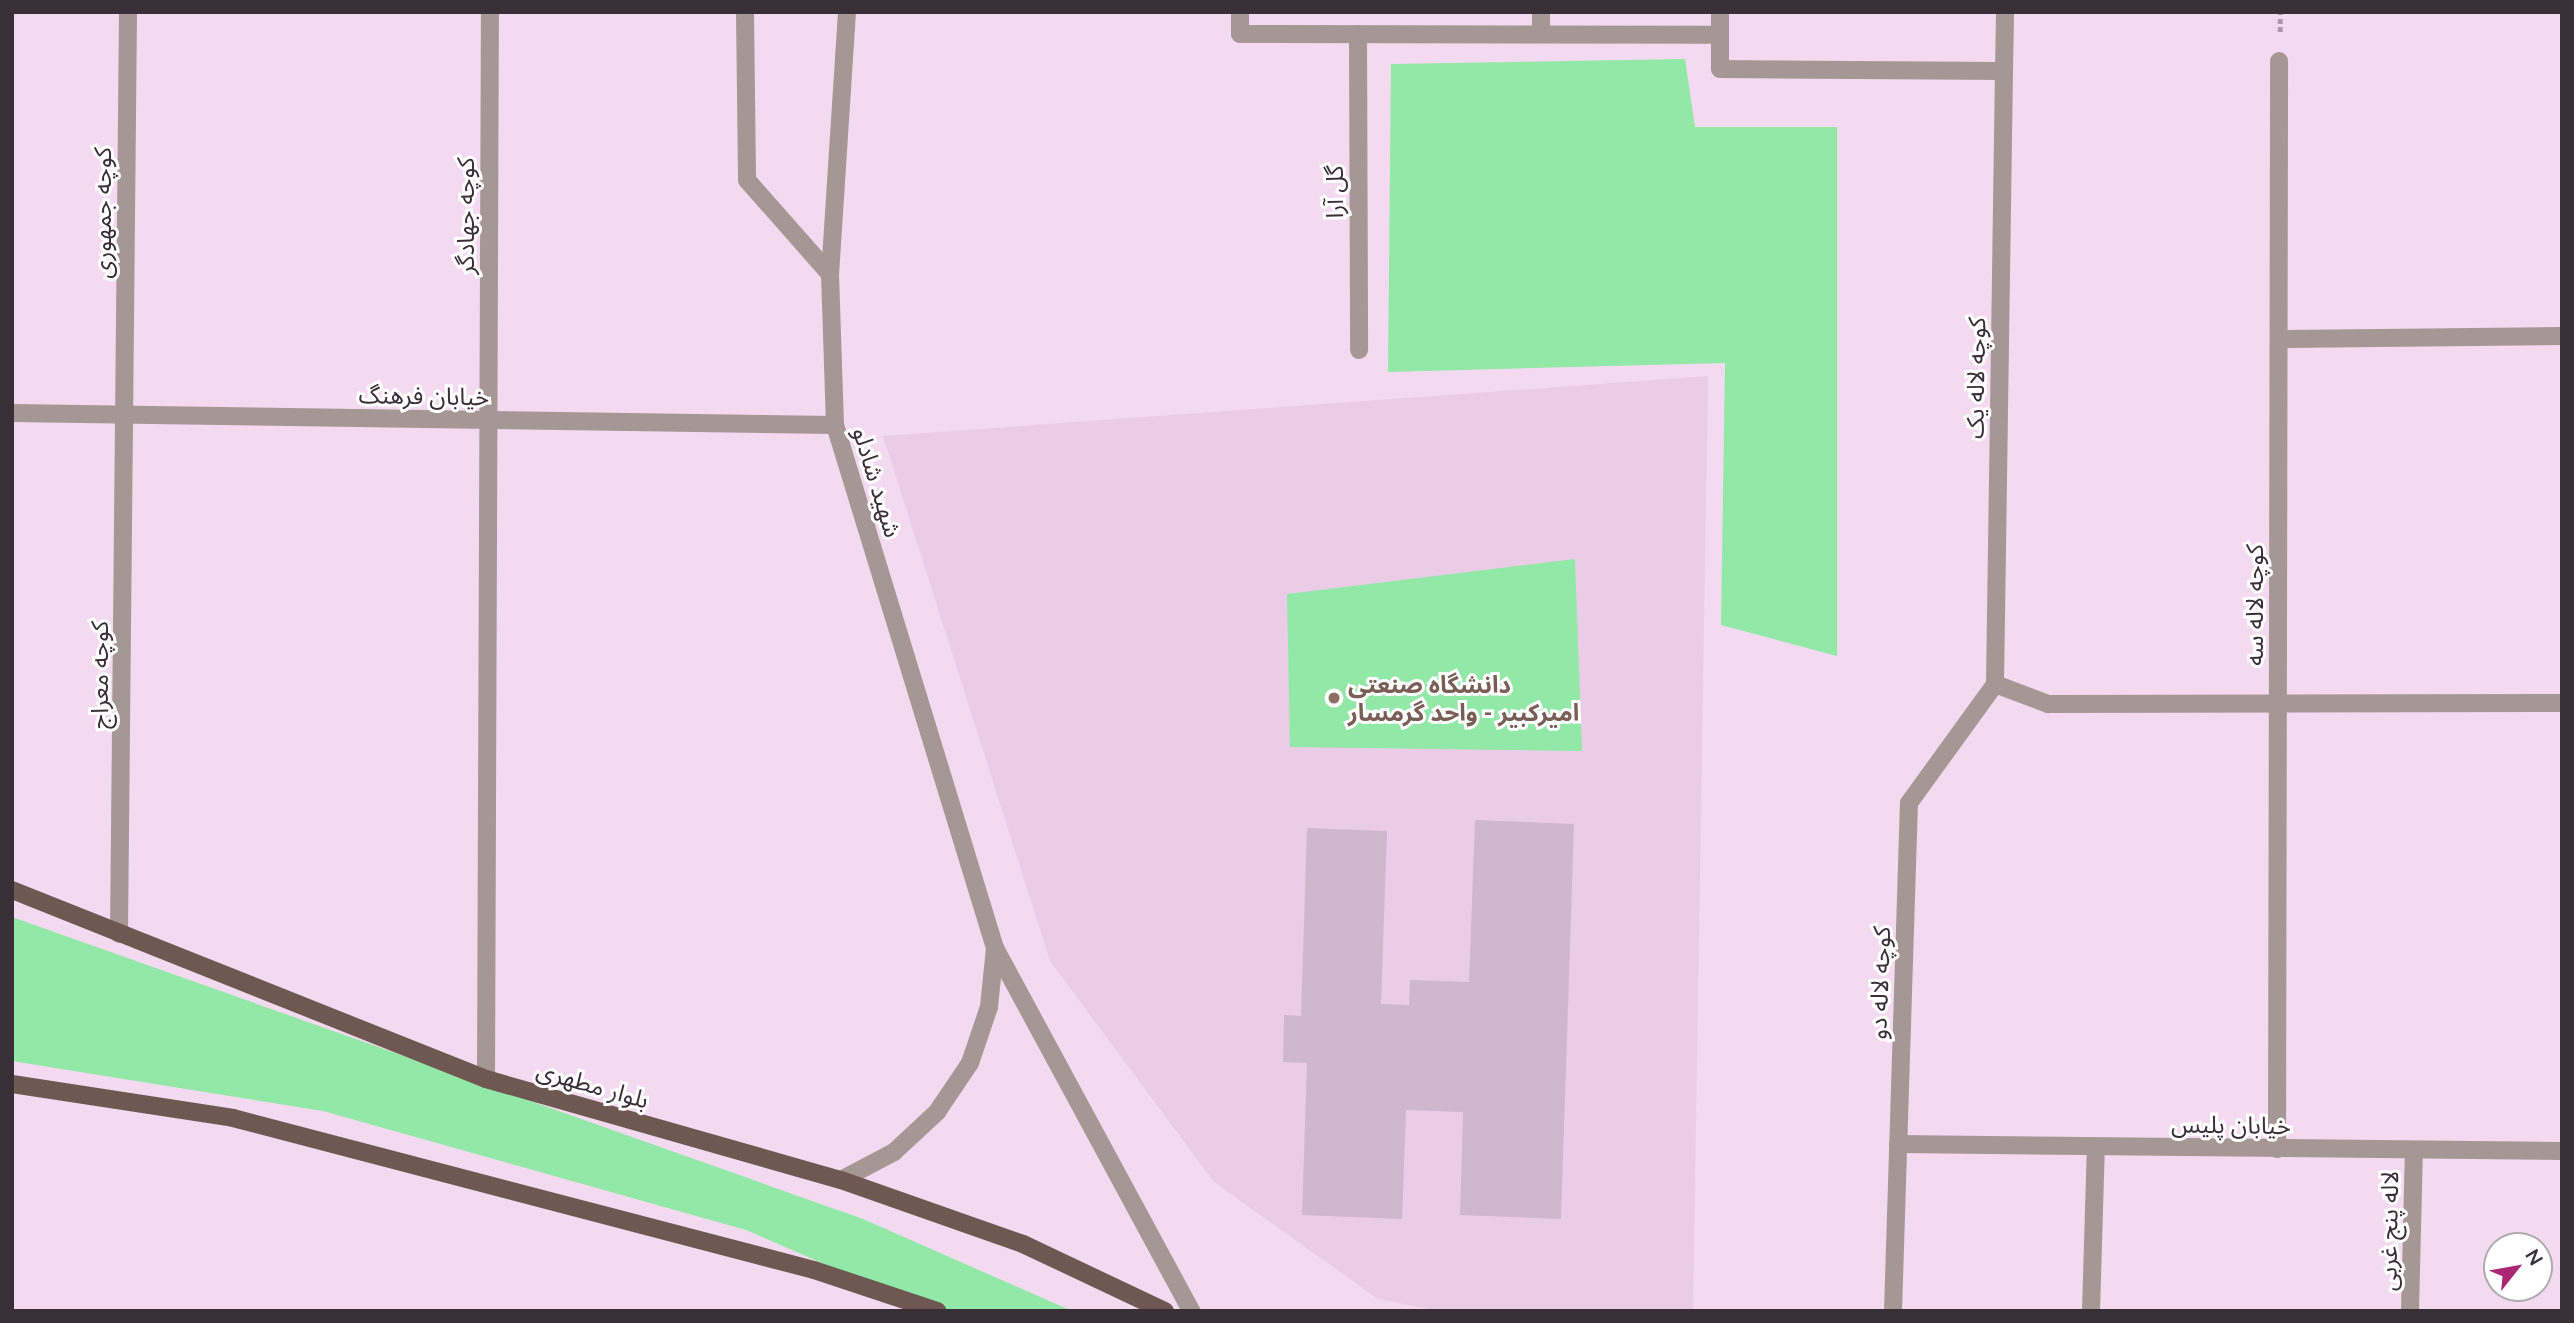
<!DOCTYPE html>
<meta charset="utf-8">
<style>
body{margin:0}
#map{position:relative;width:2574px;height:1323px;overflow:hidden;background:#f3daf0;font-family:Lato,"Noto Sans Arabic",sans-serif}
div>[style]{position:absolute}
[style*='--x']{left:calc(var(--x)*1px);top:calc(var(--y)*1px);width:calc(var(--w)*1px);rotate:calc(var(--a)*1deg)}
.built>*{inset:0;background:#eacce6}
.green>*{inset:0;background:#92e8a6}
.building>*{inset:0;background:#cfb7cc}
.path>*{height:4.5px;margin-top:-2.25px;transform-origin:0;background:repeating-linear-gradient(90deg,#ab98a9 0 5px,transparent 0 8.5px)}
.minor>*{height:18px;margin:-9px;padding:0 9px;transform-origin:9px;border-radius:9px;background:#a59793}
.major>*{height:18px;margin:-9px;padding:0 9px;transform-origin:9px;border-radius:9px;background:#705852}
.dots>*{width:19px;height:19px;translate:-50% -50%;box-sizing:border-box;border:4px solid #fff;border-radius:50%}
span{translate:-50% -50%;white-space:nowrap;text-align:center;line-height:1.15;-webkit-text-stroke:6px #fff;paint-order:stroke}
.street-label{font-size:24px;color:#382f37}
.education-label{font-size:24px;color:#785e54;font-weight:700}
.left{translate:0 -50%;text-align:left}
.frame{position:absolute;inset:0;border:14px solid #382f37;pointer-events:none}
.north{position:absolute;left:2483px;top:1232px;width:70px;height:70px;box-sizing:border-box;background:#fff;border:2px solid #afacaf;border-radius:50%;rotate:59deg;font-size:19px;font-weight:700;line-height:28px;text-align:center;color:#382f37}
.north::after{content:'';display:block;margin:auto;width:24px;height:32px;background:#aa2771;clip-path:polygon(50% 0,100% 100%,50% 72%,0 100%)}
</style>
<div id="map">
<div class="built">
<div style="clip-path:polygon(1708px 376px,1693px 1311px,1438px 1311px,1378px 1299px,1214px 1182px,1050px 961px,883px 436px)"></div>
</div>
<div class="green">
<div style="clip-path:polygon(1685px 59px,1695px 127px,1837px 127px,1837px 656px,1721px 625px,1725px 363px,1388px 372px,1391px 64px)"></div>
<div style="clip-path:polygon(1575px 559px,1582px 751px,1290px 747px,1287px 594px)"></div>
<div style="clip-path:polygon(12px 917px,863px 1219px,1072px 1311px,932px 1311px,746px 1230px,323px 1111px,12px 1061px)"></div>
</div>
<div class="building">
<div style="clip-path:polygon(1475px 820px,1574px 824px,1561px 1219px,1460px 1215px,1463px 1112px,1406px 1110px,1402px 1219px,1302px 1215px,1307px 1063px,1283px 1062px,1284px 1015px,1301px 1016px,1307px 828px,1387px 831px,1381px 1004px,1409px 1005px,1410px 980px,1469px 982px)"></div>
</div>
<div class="path">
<div style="--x:2280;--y:32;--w:20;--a:-90"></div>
</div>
<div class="minor">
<div style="--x:745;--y:12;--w:168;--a:89.3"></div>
<div style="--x:747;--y:180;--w:125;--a:48.6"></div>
<div style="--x:847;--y:12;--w:263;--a:93.7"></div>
<div style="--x:830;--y:274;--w:151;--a:88.1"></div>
<div style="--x:835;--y:425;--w:547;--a:72.99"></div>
<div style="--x:995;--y:948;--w:413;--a:61.6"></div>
<div style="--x:1240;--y:12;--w:22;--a:90"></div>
<div style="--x:1240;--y:34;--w:480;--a:0.1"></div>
<div style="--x:1720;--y:12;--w:57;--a:90"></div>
<div style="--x:1720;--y:69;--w:284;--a:0.4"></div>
<div style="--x:2004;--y:71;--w:59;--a:-89"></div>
<div style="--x:1358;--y:34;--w:316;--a:89.8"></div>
<div style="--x:1541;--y:34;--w:22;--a:-90"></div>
<div style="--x:2279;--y:339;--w:283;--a:-0.6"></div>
<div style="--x:12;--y:413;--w:823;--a:0.84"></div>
<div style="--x:1995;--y:684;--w:613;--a:-89.16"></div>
<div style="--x:1995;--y:684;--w:57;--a:20.7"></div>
<div style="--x:2048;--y:704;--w:514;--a:-0.11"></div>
<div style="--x:119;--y:934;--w:922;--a:-89.44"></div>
<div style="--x:486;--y:1079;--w:1067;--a:-89.79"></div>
<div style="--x:1898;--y:1144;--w:664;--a:0.6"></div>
<div style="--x:2277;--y:1149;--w:1088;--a:-89.89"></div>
<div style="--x:841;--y:1180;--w:60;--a:-27.8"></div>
<div style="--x:894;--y:1152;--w:59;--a:-42.9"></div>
<div style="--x:937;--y:1112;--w:59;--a:-56"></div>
<div style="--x:970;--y:1063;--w:59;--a:-71.3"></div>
<div style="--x:989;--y:1007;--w:59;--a:-84.2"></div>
<div style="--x:1893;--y:1311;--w:508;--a:-88.2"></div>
<div style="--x:1909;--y:803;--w:147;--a:-54.1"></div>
<div style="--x:2091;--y:1311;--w:164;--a:-88.3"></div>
<div style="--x:2410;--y:1311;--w:159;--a:-88.6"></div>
</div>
<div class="major">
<div style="--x:12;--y:890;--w:510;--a:21.74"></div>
<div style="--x:486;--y:1079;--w:369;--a:15.9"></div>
<div style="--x:841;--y:1180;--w:193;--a:19.4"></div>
<div style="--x:1023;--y:1244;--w:157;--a:25.3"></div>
<div style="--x:12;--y:1084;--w:224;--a:8.7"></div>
<div style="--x:233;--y:1118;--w:601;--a:14.66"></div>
<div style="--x:814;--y:1270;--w:130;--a:18.4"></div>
</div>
<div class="dots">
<div style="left:1334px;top:698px;background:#8d6e63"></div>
</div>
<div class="street-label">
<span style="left:1334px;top:192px;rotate:-90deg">گل آرا</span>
<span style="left:102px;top:213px;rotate:-90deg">کوچه جمهوری</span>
<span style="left:465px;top:216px;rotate:-90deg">کوچه جهادگر</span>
<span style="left:1975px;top:378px;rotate:-89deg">کوچه لاله یک</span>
<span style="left:424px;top:395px;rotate:1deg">خیابان فرهنگ</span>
<span style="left:878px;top:482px;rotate:73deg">شهید شادلو</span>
<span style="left:2254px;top:605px;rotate:-90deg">کوچه لاله سه</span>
<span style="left:99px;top:675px;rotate:-90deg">کوچه معراج</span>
<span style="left:1879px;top:983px;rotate:-88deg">کوچه لاله دو</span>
<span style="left:593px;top:1084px;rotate:16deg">بلوار مطهری</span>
<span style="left:2231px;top:1124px;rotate:1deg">خیابان پلیس</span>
<span style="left:2388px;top:1231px;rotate:-89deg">لاله پنج غربی</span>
</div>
<div class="education-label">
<span class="left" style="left:1348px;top:698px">دانشگاه صنعتی<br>امیرکبیر - واحد گرمسار</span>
</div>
<div class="frame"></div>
<div class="north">N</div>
</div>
